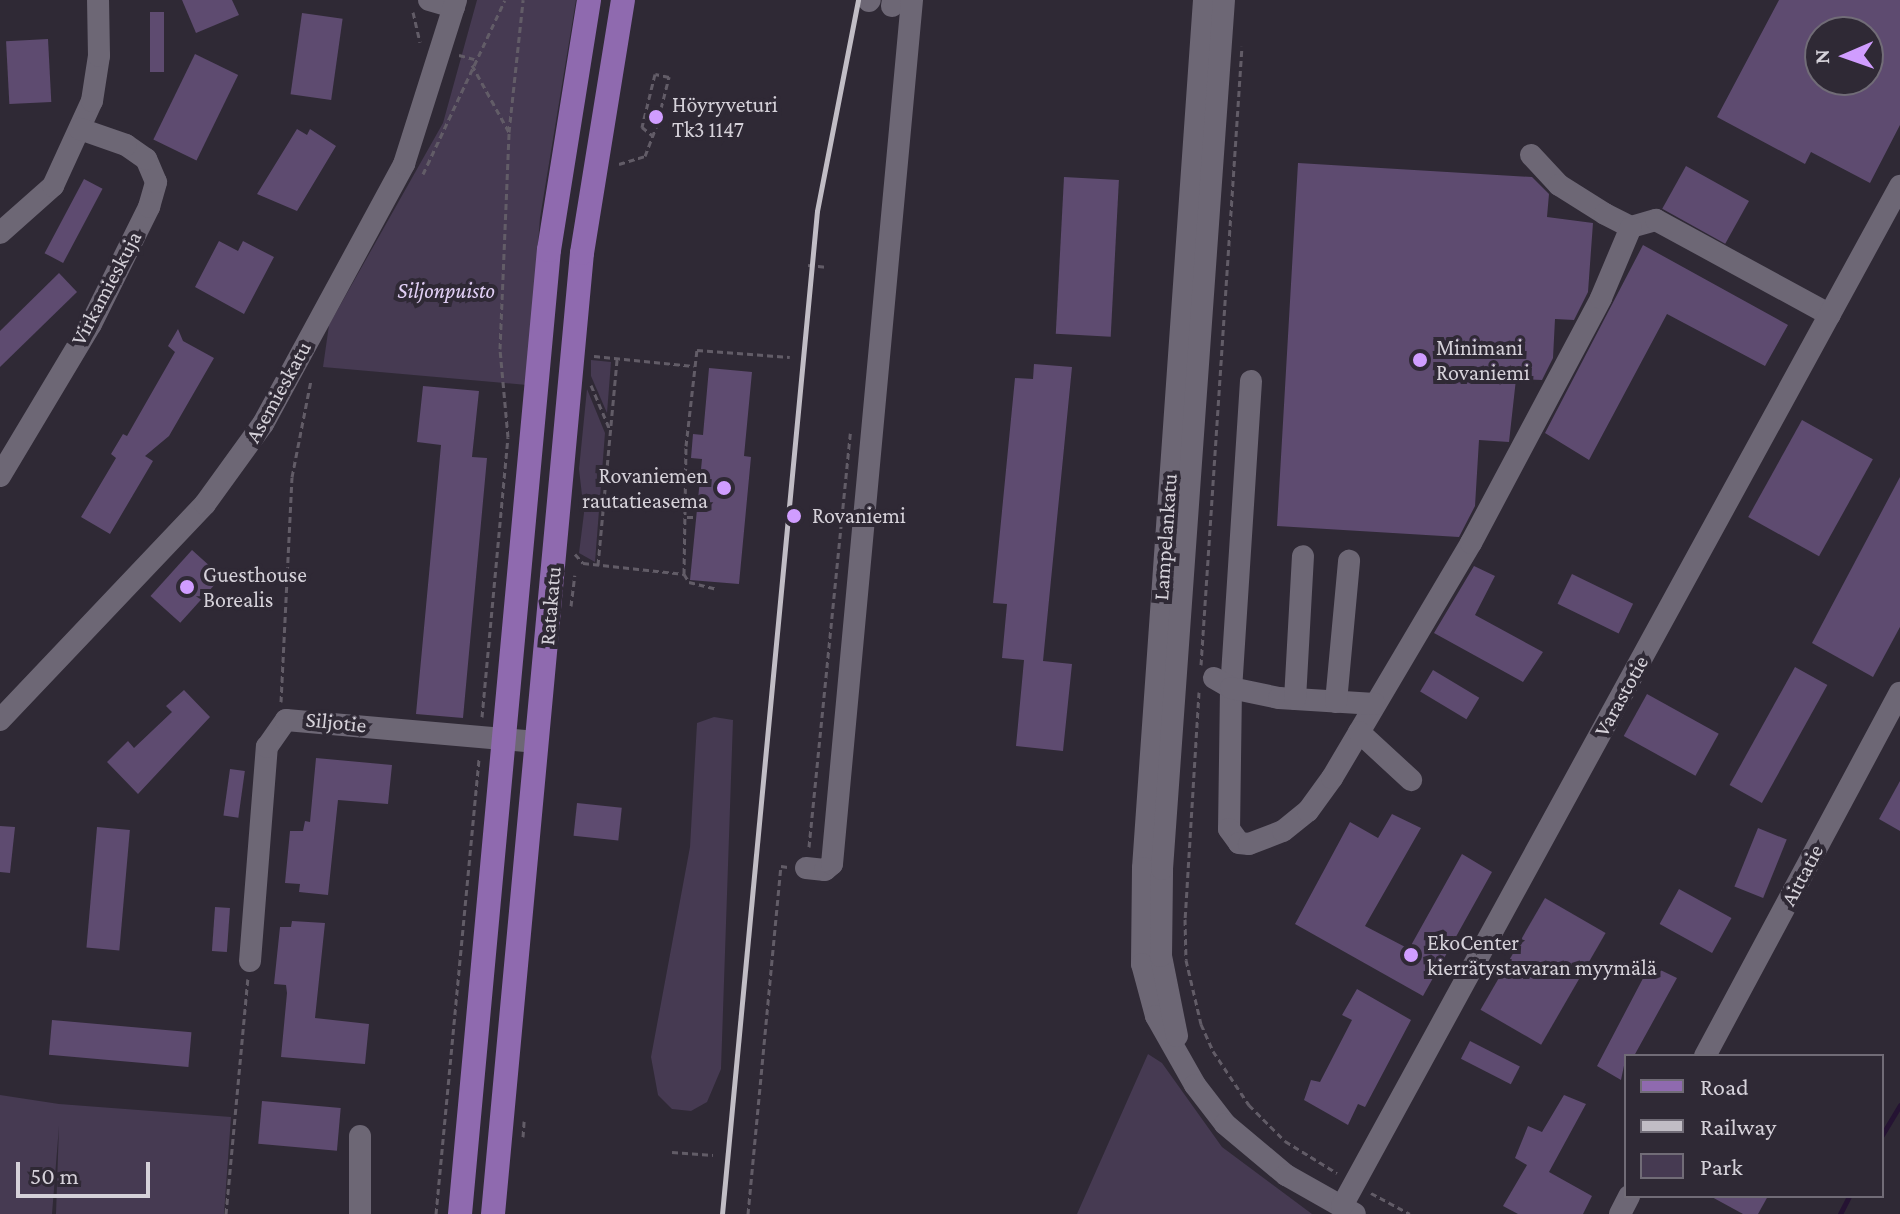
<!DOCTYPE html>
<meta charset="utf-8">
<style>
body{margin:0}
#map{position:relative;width:1900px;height:1214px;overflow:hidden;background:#2f2935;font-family:"Crimson Pro",serif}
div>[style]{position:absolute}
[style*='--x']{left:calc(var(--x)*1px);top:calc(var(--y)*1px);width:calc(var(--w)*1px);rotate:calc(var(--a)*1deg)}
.green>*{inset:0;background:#463a52}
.stream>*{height:5px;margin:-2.5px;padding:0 2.5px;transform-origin:2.5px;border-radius:2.5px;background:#251333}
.building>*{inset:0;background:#5e4b70;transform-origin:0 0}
.path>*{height:3px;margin-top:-1.5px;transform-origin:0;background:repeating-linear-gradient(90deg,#625c67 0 6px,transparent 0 10px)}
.minor>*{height:22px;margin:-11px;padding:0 11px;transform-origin:11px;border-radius:11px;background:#6d6775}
.major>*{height:24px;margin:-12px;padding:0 12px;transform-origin:12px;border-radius:12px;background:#8f6aaf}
.rail>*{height:5px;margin:-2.5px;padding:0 2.5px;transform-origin:2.5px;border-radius:2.5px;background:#c1bdc5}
.dots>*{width:22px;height:22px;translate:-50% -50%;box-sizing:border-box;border:4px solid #2f2935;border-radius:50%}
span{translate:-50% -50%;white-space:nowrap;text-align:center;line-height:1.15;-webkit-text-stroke:8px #2f2935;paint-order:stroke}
.poi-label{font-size:22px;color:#d5d1d9}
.left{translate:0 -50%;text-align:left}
.right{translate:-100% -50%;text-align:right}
.street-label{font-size:22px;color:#d5d1d9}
.park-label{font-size:22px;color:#e2d0f6;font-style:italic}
.legend{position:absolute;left:1624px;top:1054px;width:260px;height:144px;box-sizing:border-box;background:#2f2935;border:2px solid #716c77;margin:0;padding:10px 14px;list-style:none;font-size:24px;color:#d5d1d9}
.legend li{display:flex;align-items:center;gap:16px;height:40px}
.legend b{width:40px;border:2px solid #716c77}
.north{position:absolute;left:1804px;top:16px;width:80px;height:80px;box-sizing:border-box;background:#2f2935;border:2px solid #716c77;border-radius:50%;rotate:268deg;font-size:22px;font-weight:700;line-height:32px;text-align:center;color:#d5d1d9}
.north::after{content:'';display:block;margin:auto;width:28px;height:36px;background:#d09dff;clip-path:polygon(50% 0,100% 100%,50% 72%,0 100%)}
.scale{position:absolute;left:16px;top:1162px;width:134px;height:36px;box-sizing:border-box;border:4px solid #d5d1d9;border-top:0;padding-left:10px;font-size:24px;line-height:28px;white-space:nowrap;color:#d5d1d9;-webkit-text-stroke:6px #2f2935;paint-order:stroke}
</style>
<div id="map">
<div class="green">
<div style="clip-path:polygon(477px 0,576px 0,540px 218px,527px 385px,323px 367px,329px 325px,443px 123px)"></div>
<div style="clip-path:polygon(591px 360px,611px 362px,607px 413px,591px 376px)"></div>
<div style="clip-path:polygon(587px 389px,605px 433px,595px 562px,579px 553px,584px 513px,579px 469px)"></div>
<div style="clip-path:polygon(714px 717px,733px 720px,721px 1069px,707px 1102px,691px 1111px,672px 1109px,658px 1095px,651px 1057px,690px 847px,697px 723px)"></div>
<div style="clip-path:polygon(1148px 1054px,1162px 1063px,1222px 1147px,1312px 1214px,1077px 1214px)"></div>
<div style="clip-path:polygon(0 1095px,59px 1104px,231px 1117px,224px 1214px,56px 1214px,59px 1126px,52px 1214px,0 1214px)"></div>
</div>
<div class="stream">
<div style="--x:1882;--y:1135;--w:35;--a:-59"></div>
<div style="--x:1840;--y:1214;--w:20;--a:-63"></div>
</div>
<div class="building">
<div style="clip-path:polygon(182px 0,232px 0,239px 15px,196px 33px)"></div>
<div style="clip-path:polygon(evenodd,1779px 0,1900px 0,1900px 125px,1870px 183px,1811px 152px,1805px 164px,1717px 117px,1779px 0,1820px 32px,1868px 32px,1868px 80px,1820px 80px,1820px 32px)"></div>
<div style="left:150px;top:12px;width:14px;height:60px"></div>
<div style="left:302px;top:13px;width:41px;height:82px;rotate:8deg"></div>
<div style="left:48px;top:39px;width:63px;height:42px;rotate:87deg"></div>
<div style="left:195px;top:54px;width:48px;height:95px;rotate:26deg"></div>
<div style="clip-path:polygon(297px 129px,307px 135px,310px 129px,336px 146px,297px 211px,257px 194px)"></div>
<div style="clip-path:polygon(1298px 163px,1532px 177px,1549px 194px,1547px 217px,1593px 223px,1588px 292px,1574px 320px,1555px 319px,1553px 358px,1542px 380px,1516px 379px,1509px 442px,1479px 440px,1475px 506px,1459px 537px,1277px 526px)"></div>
<div style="left:1686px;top:166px;width:72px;height:49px;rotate:29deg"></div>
<div style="left:1064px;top:177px;width:55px;height:157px;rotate:3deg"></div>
<div style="left:84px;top:179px;width:21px;height:84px;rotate:28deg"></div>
<div style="clip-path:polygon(219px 241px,238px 251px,243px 241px,274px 257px,244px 314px,195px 287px)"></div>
<div style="clip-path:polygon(1643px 245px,1788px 325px,1765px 366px,1667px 314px,1589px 460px,1545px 433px)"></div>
<div style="clip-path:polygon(59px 273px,77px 292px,0 367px,0 331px)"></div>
<div style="clip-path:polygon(178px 329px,183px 341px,214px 358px,169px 436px,145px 456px,153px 461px,110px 534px,81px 517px,116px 458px,111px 454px,123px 434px,127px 436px,175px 352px,168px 346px)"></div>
<div style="clip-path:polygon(1034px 364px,1072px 367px,1043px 661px,1072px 664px,1063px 751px,1016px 746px,1024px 660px,1002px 658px,1007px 604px,993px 603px,1015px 378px,1033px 379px)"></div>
<div style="clip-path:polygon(709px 368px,752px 372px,744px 456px,751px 457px,739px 584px,690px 580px,702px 459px,691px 458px,693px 434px,703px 435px)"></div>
<div style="clip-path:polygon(423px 386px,479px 391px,472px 457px,487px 458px,463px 718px,416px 714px,441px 445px,417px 442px)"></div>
<div style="left:1802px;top:420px;width:81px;height:111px;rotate:29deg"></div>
<div style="clip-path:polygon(1900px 477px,1900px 627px,1873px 677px,1812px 643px)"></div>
<div style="left:192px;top:550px;width:40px;height:62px;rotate:42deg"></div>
<div style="clip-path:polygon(1474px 566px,1495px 576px,1475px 615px,1543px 652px,1523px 682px,1434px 633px)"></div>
<div style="left:1572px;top:574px;width:68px;height:33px;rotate:26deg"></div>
<div style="left:1795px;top:667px;width:37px;height:135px;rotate:29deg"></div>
<div style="left:1433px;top:670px;width:54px;height:25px;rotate:31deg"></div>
<div style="clip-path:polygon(184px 690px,210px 717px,138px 794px,107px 762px,128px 741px,134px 748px,172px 712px,166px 706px)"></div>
<div style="left:1647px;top:694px;width:82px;height:48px;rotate:29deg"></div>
<div style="clip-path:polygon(316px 758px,392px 765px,388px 804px,338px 800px,328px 895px,299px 892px,300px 884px,285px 883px,290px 831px,303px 831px,305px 821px,310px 822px)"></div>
<div style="left:230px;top:769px;width:15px;height:47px;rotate:8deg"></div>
<div style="clip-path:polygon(1900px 781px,1900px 831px,1879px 819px)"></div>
<div style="left:577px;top:803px;width:45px;height:33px;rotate:6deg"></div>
<div style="clip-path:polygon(1392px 814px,1421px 828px,1365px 926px,1409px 949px,1462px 854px,1492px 872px,1423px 996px,1295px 924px,1350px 822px,1378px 838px)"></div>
<div style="clip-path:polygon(0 826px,15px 827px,10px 873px,0 872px)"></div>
<div style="left:97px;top:827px;width:33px;height:121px;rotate:5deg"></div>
<div style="left:1758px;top:828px;width:31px;height:63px;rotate:22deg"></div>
<div style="left:1679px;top:889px;width:60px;height:40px;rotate:29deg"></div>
<div style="left:1545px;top:898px;width:70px;height:129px;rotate:30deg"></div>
<div style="left:215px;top:907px;width:15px;height:44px;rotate:4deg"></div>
<div style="clip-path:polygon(292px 921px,325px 923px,315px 1018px,369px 1024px,365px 1064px,281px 1057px,287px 993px,286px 985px,274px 984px,280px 927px,291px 927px)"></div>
<div style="clip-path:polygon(1650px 965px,1677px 978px,1634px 1056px,1626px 1056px,1621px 1080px,1597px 1066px)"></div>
<div style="clip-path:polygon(1357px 989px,1411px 1020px,1365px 1107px,1358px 1104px,1348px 1125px,1304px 1100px,1311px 1080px,1320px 1082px,1352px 1020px,1342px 1015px)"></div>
<div style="left:52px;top:1020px;width:140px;height:35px;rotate:5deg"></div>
<div style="left:1470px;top:1041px;width:56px;height:20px;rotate:27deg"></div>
<div style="clip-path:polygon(1564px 1095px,1586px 1104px,1549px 1172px,1592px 1196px,1583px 1214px,1518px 1214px,1503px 1206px,1527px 1165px,1515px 1158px,1528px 1126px,1542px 1132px)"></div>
<div style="left:262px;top:1101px;width:79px;height:43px;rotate:5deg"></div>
<div style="clip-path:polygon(1710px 1196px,1768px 1196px,1758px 1214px,1743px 1214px)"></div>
</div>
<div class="path">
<div style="--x:413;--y:12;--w:31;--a:77"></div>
<div style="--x:459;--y:55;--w:16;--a:15"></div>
<div style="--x:472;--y:65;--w:77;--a:61.1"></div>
<div style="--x:619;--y:164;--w:27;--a:-17"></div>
<div style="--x:645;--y:156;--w:30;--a:-69"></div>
<div style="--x:656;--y:128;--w:53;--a:-75.7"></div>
<div style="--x:669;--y:77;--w:14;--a:-168"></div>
<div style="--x:655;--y:74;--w:55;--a:103.8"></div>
<div style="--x:642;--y:127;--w:14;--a:39"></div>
<div style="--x:423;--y:174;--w:192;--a:-64.8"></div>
<div style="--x:808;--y:265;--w:20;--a:6"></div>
<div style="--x:594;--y:356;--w:100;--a:5.7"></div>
<div style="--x:591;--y:385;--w:49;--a:67.1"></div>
<div style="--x:687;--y:517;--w:9;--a:0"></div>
<div style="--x:575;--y:554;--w:12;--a:48"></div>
<div style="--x:583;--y:563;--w:102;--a:6.2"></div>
<div style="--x:684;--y:574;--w:9;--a:58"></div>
<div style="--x:689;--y:582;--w:29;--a:14"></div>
<div style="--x:598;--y:565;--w:207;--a:-84.7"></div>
<div style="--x:684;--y:574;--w:128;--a:-89.1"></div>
<div style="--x:686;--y:446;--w:97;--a:-83.5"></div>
<div style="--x:697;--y:350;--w:93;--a:4.3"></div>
<div style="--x:571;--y:606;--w:31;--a:-83"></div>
<div style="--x:1201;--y:665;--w:620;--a:-86.21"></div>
<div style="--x:1199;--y:692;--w:227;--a:93.5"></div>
<div style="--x:1185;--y:919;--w:41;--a:88.6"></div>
<div style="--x:1186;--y:960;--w:66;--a:76.8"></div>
<div style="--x:1201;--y:1024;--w:30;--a:66"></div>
<div style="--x:1213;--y:1051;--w:65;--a:56.3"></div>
<div style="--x:1249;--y:1105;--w:51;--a:45"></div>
<div style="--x:1285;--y:1141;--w:61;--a:31.6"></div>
<div style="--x:281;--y:702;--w:225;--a:-87.2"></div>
<div style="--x:292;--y:477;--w:99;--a:-78.9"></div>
<div style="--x:482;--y:717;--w:281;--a:-84.7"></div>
<div style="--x:508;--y:437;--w:88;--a:-95.2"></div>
<div style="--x:500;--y:349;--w:217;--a:-87.6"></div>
<div style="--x:509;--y:132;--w:133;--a:-83.9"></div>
<div style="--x:809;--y:847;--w:416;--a:-84.3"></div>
<div style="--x:523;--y:1137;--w:16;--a:-86"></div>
<div style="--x:672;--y:1152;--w:41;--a:4.2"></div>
<div style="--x:1371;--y:1193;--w:44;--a:28.3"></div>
<div style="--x:226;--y:1214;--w:236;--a:-84.7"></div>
<div style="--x:436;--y:1214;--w:459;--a:-84.6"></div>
<div style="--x:748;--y:1214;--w:350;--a:-84.6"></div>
<div style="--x:781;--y:866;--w:7;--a:8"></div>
</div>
<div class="minor">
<div style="--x:429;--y:0;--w:26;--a:16"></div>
<div style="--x:1204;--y:0;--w:870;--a:94.02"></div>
<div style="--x:1143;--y:868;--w:96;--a:90.6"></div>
<div style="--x:1142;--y:964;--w:54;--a:74.9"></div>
<div style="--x:1156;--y:1016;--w:79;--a:60.5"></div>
<div style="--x:1195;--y:1085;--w:49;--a:52.4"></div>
<div style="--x:1225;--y:1124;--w:80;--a:39.9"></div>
<div style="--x:1286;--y:1175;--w:79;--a:29.5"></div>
<div style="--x:869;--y:1;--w:1;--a:-45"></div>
<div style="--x:892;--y:6;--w:6;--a:-81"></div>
<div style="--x:1531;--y:155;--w:41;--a:47"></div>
<div style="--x:1559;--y:185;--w:54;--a:32.2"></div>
<div style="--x:1605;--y:214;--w:29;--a:27"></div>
<div style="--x:1631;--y:227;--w:26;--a:-16"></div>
<div style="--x:1656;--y:220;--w:198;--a:28.6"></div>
<div style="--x:0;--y:233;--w:71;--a:-41.6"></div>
<div style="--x:53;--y:186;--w:94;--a:-65.4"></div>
<div style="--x:92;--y:101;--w:46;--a:-81.2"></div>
<div style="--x:99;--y:56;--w:56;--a:-91"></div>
<div style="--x:1251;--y:381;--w:308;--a:93.7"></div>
<div style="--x:1231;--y:688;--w:141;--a:90.8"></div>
<div style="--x:1229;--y:829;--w:17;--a:54"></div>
<div style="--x:1239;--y:843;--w:10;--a:6"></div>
<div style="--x:1249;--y:844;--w:36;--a:-21"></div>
<div style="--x:1283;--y:831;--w:32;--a:-39"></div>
<div style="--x:1308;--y:811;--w:41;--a:-54"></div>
<div style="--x:1332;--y:778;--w:273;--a:-59.4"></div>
<div style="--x:1471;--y:543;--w:277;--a:-62"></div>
<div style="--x:1601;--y:298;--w:77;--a:-67.1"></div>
<div style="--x:0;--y:476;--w:177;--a:-59.1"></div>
<div style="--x:91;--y:324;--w:131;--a:-63.6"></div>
<div style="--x:149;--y:207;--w:26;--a:-74"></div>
<div style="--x:156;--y:182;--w:25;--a:-113"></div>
<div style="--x:146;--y:159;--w:24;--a:-145"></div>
<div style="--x:126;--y:145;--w:49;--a:-160.8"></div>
<div style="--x:1214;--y:678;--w:20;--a:30"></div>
<div style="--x:1231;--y:688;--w:49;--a:11.8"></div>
<div style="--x:1279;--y:698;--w:96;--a:3.6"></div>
<div style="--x:1295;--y:699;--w:143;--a:-86.8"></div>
<div style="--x:1336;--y:702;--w:142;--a:-84.7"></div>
<div style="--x:0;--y:720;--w:298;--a:-46.5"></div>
<div style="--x:205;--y:504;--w:99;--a:-54.1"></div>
<div style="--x:263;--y:424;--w:296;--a:-61.5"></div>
<div style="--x:404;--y:164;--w:172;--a:-72.4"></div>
<div style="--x:1359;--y:732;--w:71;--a:42.7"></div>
<div style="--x:806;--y:868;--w:19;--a:6"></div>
<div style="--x:825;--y:870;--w:9;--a:-41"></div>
<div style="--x:832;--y:864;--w:868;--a:-84.71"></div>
<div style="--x:250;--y:961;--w:215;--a:-85.5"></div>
<div style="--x:267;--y:747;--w:33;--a:-55"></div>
<div style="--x:286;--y:720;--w:252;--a:5"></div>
<div style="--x:1177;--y:1036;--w:82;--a:-101.3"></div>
<div style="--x:1161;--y:956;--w:87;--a:-89.3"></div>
<div style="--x:1162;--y:869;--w:871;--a:-85.92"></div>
<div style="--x:1705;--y:1056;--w:412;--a:-61.8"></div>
<div style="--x:1342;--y:1206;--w:1163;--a:-61.32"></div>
<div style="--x:360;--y:1214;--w:78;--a:-90"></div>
<div style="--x:1620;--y:1214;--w:20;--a:-63"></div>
</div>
<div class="major">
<div style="--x:460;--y:1214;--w:968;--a:-84.73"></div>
<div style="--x:549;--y:250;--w:253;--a:-80.9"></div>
<div style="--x:493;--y:1214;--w:965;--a:-84.71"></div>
<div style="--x:582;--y:253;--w:256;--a:-80.8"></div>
</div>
<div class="rail">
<div style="--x:722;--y:1214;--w:1007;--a:-84.59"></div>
<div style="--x:817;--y:211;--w:215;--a:-79"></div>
</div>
<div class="dots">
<div style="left:656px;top:117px;background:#d09dff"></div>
<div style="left:1420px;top:360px;background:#d09dff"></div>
<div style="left:724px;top:488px;background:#d09dff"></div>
<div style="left:794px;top:516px;background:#d09dff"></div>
<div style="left:187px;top:587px;background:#d09dff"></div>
<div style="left:1411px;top:955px;background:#d09dff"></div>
</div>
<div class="poi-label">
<span class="left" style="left:672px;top:117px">Höyryveturi<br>Tk3 1147</span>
<span class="left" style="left:1436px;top:360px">Minimani<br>Rovaniemi</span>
<span class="right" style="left:708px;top:488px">Rovaniemen<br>rautatieasema</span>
<span class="left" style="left:812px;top:516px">Rovaniemi</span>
<span class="left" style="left:203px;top:587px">Guesthouse<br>Borealis</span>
<span class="left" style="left:1427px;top:955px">EkoCenter<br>kierrätystavaran myymälä</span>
</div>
<div class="street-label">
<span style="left:106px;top:288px;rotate:-62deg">Virkamieskuja</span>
<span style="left:278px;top:392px;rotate:-61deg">Asemieskatu</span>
<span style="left:1165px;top:537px;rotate:-86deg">Lampelankatu</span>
<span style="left:550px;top:606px;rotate:-85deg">Ratakatu</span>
<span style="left:1621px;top:696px;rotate:-61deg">Varastotie</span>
<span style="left:336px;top:722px;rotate:6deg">Siljotie</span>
<span style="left:1802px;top:875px;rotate:-62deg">Aittatie</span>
</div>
<div class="park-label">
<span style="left:446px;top:291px">Siljonpuisto</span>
</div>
<ul class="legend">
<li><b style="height:10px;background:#8f6aaf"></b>Road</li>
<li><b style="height:10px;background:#c1bdc5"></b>Railway</li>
<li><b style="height:22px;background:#463a52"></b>Park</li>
</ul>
<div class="north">N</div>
<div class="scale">50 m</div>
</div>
